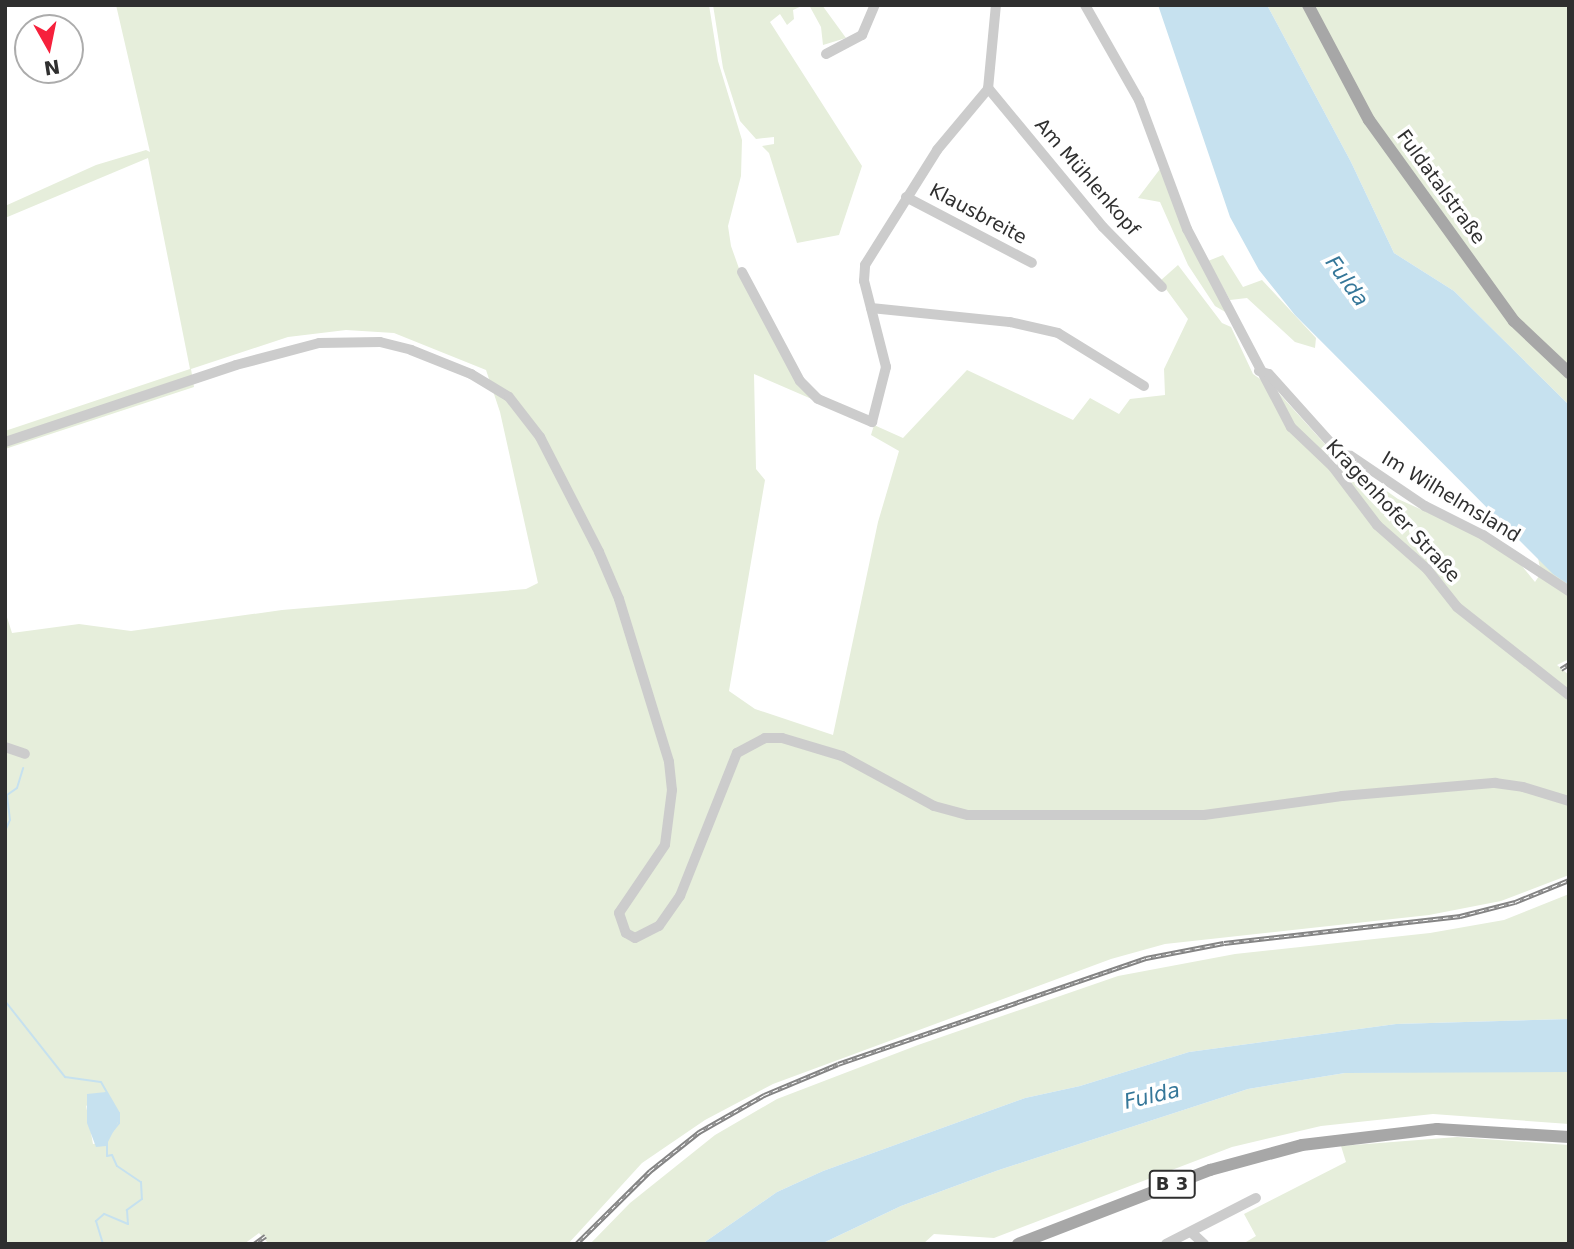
<!DOCTYPE html>
<meta charset="utf-8">
<style>
body{margin:0}
#map{position:relative;width:1574px;height:1249px;overflow:hidden;background:#fff;font-family:"DejaVu Sans",sans-serif}
div>[style]{position:absolute}
[style*='--x']{left:calc(var(--x)*1px);top:calc(var(--y)*1px);width:calc(var(--w)*1px);rotate:calc(var(--a)*1deg)}
.green>*{inset:0;background:#e6eedb}
.water>*{inset:0;background:#c6e1ef}
.stream>*{height:2px;margin:-1px;padding:0 1px;transform-origin:1px;border-radius:1px;background:#c6e1ef}
.minor>*{height:10px;margin:-5px;padding:0 5px;transform-origin:5px;border-radius:5px;background:#ccc}
.major>*{height:12px;margin:-6px;padding:0 6px;transform-origin:6px;border-radius:6px;background:#a7a7a7}
.rail>*{height:4.5px;margin-top:-2.25px;transform-origin:0;background:repeating-linear-gradient(90deg,#fff 0 5px,#848484 0 10px);box-sizing:border-box;border-block:2px solid #848484}
span{translate:-50% -50%;white-space:nowrap;text-align:center;line-height:1.15;-webkit-text-stroke:7px #fff;paint-order:stroke}
.shield-label span{padding:2px 5px;background:#fff;border:2px solid;border-radius:5px;-webkit-text-stroke-width:0}
.shield-label{font-size:18px;color:#2f2f2f;font-weight:700}
.street-label{font-size:19px;color:#2f2f2f}
.water-label{font-size:21px;color:#357799;font-style:italic}
.frame{position:absolute;inset:0;border:7px solid #2f2f2f;pointer-events:none}
.north{position:absolute;left:14px;top:14px;width:70px;height:70px;box-sizing:border-box;background:#fff;border:2px solid #acacac;border-radius:50%;rotate:171deg;font-size:19px;font-weight:700;line-height:28px;text-align:center;color:#2f2f2f}
.north::after{content:'';display:block;margin:auto;width:24px;height:32px;background:#f6213c;clip-path:polygon(50% 0,100% 100%,50% 72%,0 100%)}
</style>
<div id="map">
<div class="green">
<div style="clip-path:polygon(evenodd,116px 5px,709px 5px,718px 61px,742px 140px,741px 176px,728px 226px,731px 246px,746px 288px,814px 400px,754px 374px,756px 469px,765px 480px,729px 691px,755px 709px,833px 735px,878px 522px,899px 451px,871px 435px,874px 425px,903px 438px,967px 370px,1073px 420px,1090px 398px,1119px 414px,1130px 399px,1165px 395px,1164px 369px,1188px 319px,1160px 281px,1178px 265px,1222px 323px,1231px 327px,1253px 374px,1276px 390px,1333px 453px,1398px 499px,1482px 537px,1518px 561px,1535px 582px,1541px 573px,1538px 558px,1569px 585px,1569px 659px,1557px 665px,1569px 675px,1569px 875px,1501px 901px,1429px 915px,1165px 944px,1111px 959px,773px 1084px,705px 1120px,642px 1163px,568px 1244px,269px 1244px,259px 1233px,244px 1244px,5px 1244px,5px 611px,12px 633px,79px 624px,131px 631px,282px 610px,526px 589px,538px 583px,500px 412px,486px 370px,394px 333px,346px 330px,288px 337px,191px 369px,194px 387px,5px 449px,5px 431px,190px 369px,148px 158px,5px 218px,5px 206px,96px 165px,146px 150px,150px 152px,116px 5px,86px 1105px,107px 1138px,106px 1142px,93px 1144px,86px 1105px)"></div>
<div style="clip-path:polygon(713px 5px,804px 5px,793px 10px,794px 19px,787px 25px,780px 14px,770px 22px,862px 166px,839px 235px,797px 243px,769px 153px,762px 146px,774px 144px,774px 137px,756px 139px,740px 121px,723px 68px)"></div>
<div style="clip-path:polygon(809px 5px,822px 5px,846px 38px,823px 45px,821px 27px)"></div>
<div style="clip-path:polygon(1267px 5px,1569px 5px,1569px 405px,1454px 291px,1394px 253px,1351px 162px)"></div>
<div style="clip-path:polygon(1160px 169px,1227px 313px,1215px 306px,1188px 265px,1160px 202px,1138px 198px)"></div>
<div style="clip-path:polygon(1223px 255px,1243px 287px,1262px 280px,1316px 338px,1315px 348px,1295px 342px,1247px 298px,1230px 300px,1208px 261px)"></div>
<div style="clip-path:polygon(1569px 894px,1569px 1019px,1396px 1024px,1189px 1052px,1080px 1086px,1025px 1098px,823px 1171px,777px 1192px,702px 1244px,590px 1244px,630px 1203px,715px 1135px,777px 1099px,918px 1045px,1118px 976px,1235px 954px,1430px 933px,1504px 920px)"></div>
<div style="clip-path:polygon(1539px 1070px,1569px 1072px,1569px 1124px,1433px 1114px,1321px 1126px,1232px 1147px,994px 1238px,934px 1234px,923px 1244px,821px 1244px,901px 1206px,996px 1171px,1248px 1089px,1345px 1073px)"></div>
<div style="clip-path:polygon(1457px 1137px,1569px 1145px,1569px 1244px,1246px 1242px,1256px 1236px,1244px 1214px,1346px 1162px,1341px 1146px)"></div>
</div>
<div class="water">
<div style="clip-path:polygon(1158px 5px,1267px 5px,1351px 162px,1394px 253px,1454px 291px,1569px 405px,1569px 585px,1553px 574px,1295px 315px,1259px 270px,1230px 217px)"></div>
<div style="clip-path:polygon(1569px 1019px,1569px 1072px,1345px 1073px,1248px 1089px,996px 1171px,901px 1206px,821px 1244px,702px 1244px,777px 1192px,823px 1171px,1025px 1098px,1080px 1086px,1189px 1052px,1396px 1024px)"></div>
<div style="clip-path:polygon(106px 1092px,119px 1113px,118px 1122px,106px 1146px,96px 1147px,87px 1123px,87px 1094px)"></div>
</div>
<div class="stream">
<div style="--x:5;--y:831;--w:12;--a:-66"></div>
<div style="--x:10;--y:820;--w:25;--a:-97"></div>
<div style="--x:7;--y:795;--w:12;--a:-35"></div>
<div style="--x:17;--y:788;--w:21;--a:-73"></div>
<div style="--x:5;--y:1001;--w:97;--a:51.7"></div>
<div style="--x:65;--y:1077;--w:36;--a:8"></div>
<div style="--x:101;--y:1082;--w:36;--a:60"></div>
<div style="--x:119;--y:1113;--w:10;--a:90"></div>
<div style="--x:119;--y:1123;--w:19;--a:129"></div>
<div style="--x:107;--y:1138;--w:18;--a:90"></div>
<div style="--x:107;--y:1156;--w:5;--a:-11"></div>
<div style="--x:112;--y:1155;--w:12;--a:66"></div>
<div style="--x:117;--y:1166;--w:29;--a:34"></div>
<div style="--x:141;--y:1182;--w:17;--a:87"></div>
<div style="--x:142;--y:1199;--w:19;--a:144"></div>
<div style="--x:127;--y:1210;--w:14;--a:86"></div>
<div style="--x:128;--y:1224;--w:26;--a:-157"></div>
<div style="--x:104;--y:1214;--w:11;--a:139"></div>
<div style="--x:96;--y:1221;--w:24;--a:73"></div>
</div>
<div class="minor">
<div style="--x:1085;--y:5;--w:109;--a:60.4"></div>
<div style="--x:1139;--y:100;--w:138;--a:69.6"></div>
<div style="--x:1187;--y:229;--w:224;--a:62.3"></div>
<div style="--x:1291;--y:427;--w:58;--a:43.6"></div>
<div style="--x:1333;--y:467;--w:73;--a:52.8"></div>
<div style="--x:1377;--y:525;--w:67;--a:41.3"></div>
<div style="--x:1427;--y:569;--w:48;--a:51.7"></div>
<div style="--x:1457;--y:607;--w:142;--a:38.2"></div>
<div style="--x:826;--y:54;--w:41;--a:-27.8"></div>
<div style="--x:862;--y:35;--w:33;--a:-67"></div>
<div style="--x:988;--y:88;--w:180;--a:50.4"></div>
<div style="--x:1103;--y:227;--w:84;--a:45.5"></div>
<div style="--x:906;--y:197;--w:142;--a:27.6"></div>
<div style="--x:742;--y:272;--w:123;--a:62"></div>
<div style="--x:800;--y:381;--w:25;--a:45"></div>
<div style="--x:818;--y:399;--w:59;--a:23.1"></div>
<div style="--x:872;--y:422;--w:57;--a:-75.7"></div>
<div style="--x:886;--y:367;--w:89;--a:-104.3"></div>
<div style="--x:864;--y:281;--w:16;--a:-86"></div>
<div style="--x:865;--y:265;--w:136;--a:-57.9"></div>
<div style="--x:937;--y:150;--w:80;--a:-50.1"></div>
<div style="--x:988;--y:89;--w:84;--a:-84.6"></div>
<div style="--x:871;--y:308;--w:140;--a:5.8"></div>
<div style="--x:1010;--y:322;--w:49;--a:12.9"></div>
<div style="--x:1058;--y:333;--w:101;--a:31.6"></div>
<div style="--x:1259;--y:371;--w:10;--a:17"></div>
<div style="--x:1269;--y:374;--w:91;--a:48.1"></div>
<div style="--x:1330;--y:442;--w:115;--a:34"></div>
<div style="--x:1425;--y:506;--w:65;--a:26.6"></div>
<div style="--x:1483;--y:535;--w:103;--a:33.1"></div>
<div style="--x:5;--y:442;--w:243;--a:-18.4"></div>
<div style="--x:236;--y:365;--w:86;--a:-14.8"></div>
<div style="--x:319;--y:343;--w:61;--a:-0.9"></div>
<div style="--x:380;--y:342;--w:32;--a:14"></div>
<div style="--x:411;--y:350;--w:65;--a:21.8"></div>
<div style="--x:471;--y:374;--w:44;--a:31.2"></div>
<div style="--x:509;--y:397;--w:51;--a:52.2"></div>
<div style="--x:540;--y:437;--w:129;--a:62.8"></div>
<div style="--x:599;--y:552;--w:51;--a:66.9"></div>
<div style="--x:619;--y:599;--w:170;--a:72.9"></div>
<div style="--x:669;--y:762;--w:28;--a:84"></div>
<div style="--x:672;--y:790;--w:55;--a:97.3"></div>
<div style="--x:665;--y:845;--w:82;--a:124.1"></div>
<div style="--x:619;--y:913;--w:21;--a:71"></div>
<div style="--x:626;--y:933;--w:10;--a:29"></div>
<div style="--x:635;--y:938;--w:27;--a:-27"></div>
<div style="--x:659;--y:926;--w:37;--a:-55"></div>
<div style="--x:680;--y:896;--w:154;--a:-68.3"></div>
<div style="--x:737;--y:753;--w:32;--a:-28"></div>
<div style="--x:765;--y:738;--w:17;--a:0"></div>
<div style="--x:782;--y:738;--w:63;--a:16.7"></div>
<div style="--x:842;--y:756;--w:105;--a:28.5"></div>
<div style="--x:934;--y:806;--w:35;--a:15"></div>
<div style="--x:968;--y:815;--w:236;--a:0"></div>
<div style="--x:1204;--y:815;--w:139;--a:-7.8"></div>
<div style="--x:1342;--y:796;--w:154;--a:-4.9"></div>
<div style="--x:1495;--y:783;--w:28;--a:8"></div>
<div style="--x:1523;--y:787;--w:48;--a:16.9"></div>
<div style="--x:5;--y:747;--w:21;--a:19"></div>
<div style="--x:1191;--y:1232;--w:18;--a:43"></div>
<div style="--x:1166;--y:1244;--w:101;--a:-27.1"></div>
</div>
<div class="major">
<div style="--x:1308;--y:5;--w:130;--a:62.1"></div>
<div style="--x:1369;--y:120;--w:248;--a:54.2"></div>
<div style="--x:1514;--y:321;--w:76;--a:43.4"></div>
<div style="--x:1018;--y:1244;--w:206;--a:-21.1"></div>
<div style="--x:1210;--y:1170;--w:95;--a:-15.2"></div>
<div style="--x:1302;--y:1145;--w:136;--a:-6.8"></div>
<div style="--x:1437;--y:1129;--w:132;--a:3.5"></div>
</div>
<div class="rail">
<div style="--x:1561;--y:669;--w:9;--a:-32"></div>
<div style="--x:254;--y:1244;--w:14;--a:-36"></div>
<div style="--x:576;--y:1244;--w:104;--a:-44.6"></div>
<div style="--x:650;--y:1171;--w:63;--a:-38.5"></div>
<div style="--x:699;--y:1132;--w:75;--a:-29.6"></div>
<div style="--x:764;--y:1095;--w:80;--a:-22.7"></div>
<div style="--x:838;--y:1064;--w:326;--a:-19"></div>
<div style="--x:1146;--y:958;--w:79;--a:-10.9"></div>
<div style="--x:1224;--y:943;--w:238;--a:-6.5"></div>
<div style="--x:1460;--y:916;--w:57;--a:-14.3"></div>
<div style="--x:1515;--y:902;--w:58;--a:-22.2"></div>
</div>
<div class="shield-label">
<span style="left:1172px;top:1184px">B 3</span>
</div>
<div class="street-label">
<span style="left:1087px;top:177px;rotate:49deg">Am Mühlenkopf</span>
<span style="left:1441px;top:187px;rotate:54deg">Fuldatalstraße</span>
<span style="left:978px;top:214px;rotate:28deg">Klausbreite</span>
<span style="left:1451px;top:497px;rotate:31deg">Im Wilhelmsland</span>
<span style="left:1393px;top:511px;rotate:47deg">Kragenhofer Straße</span>
</div>
<div class="water-label">
<span style="left:1347px;top:281px;rotate:54deg">Fulda</span>
<span style="left:1152px;top:1096px;rotate:-13deg">Fulda</span>
</div>
<div class="frame"></div>
<div class="north">N</div>
</div>
